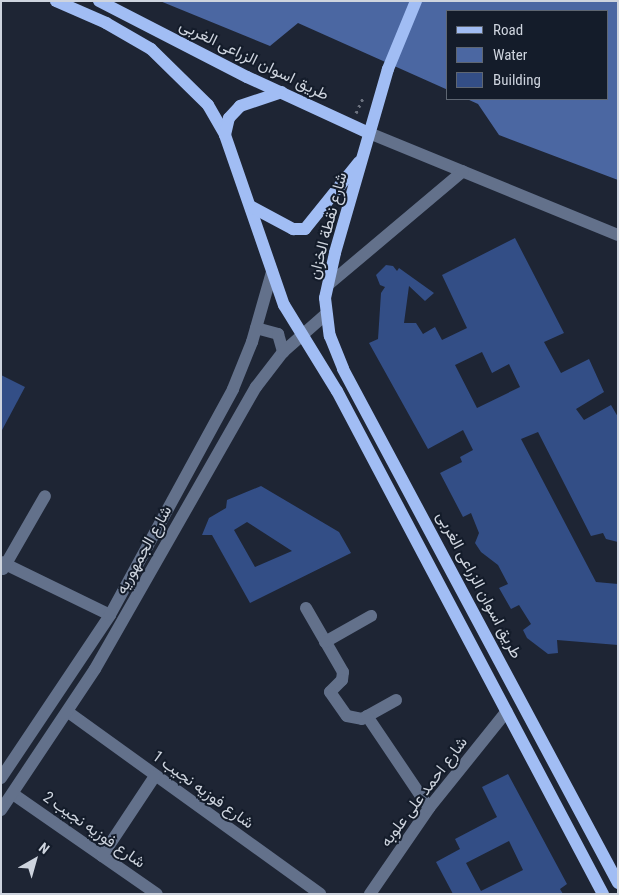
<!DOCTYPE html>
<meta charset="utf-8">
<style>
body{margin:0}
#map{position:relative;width:619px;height:895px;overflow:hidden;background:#1e2534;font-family:"Roboto Condensed",Vazirmatn,sans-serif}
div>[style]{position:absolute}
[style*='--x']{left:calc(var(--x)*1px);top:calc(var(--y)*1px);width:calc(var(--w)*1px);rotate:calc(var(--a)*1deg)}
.water>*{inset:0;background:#4b67a2}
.building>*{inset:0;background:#334e86}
.path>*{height:3px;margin-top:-1.5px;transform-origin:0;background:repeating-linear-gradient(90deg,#6b717e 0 2.5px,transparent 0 6.5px)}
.minor>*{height:12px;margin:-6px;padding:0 6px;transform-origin:6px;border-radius:6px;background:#63718b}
.major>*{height:12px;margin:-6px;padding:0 6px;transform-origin:6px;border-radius:6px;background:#a1bdf4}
span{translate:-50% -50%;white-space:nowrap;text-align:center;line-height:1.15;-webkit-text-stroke:4px #141c2a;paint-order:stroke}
.street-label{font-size:16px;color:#ced4de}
.frame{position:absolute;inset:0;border:2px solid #ced4de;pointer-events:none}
.legend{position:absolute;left:446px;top:10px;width:162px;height:90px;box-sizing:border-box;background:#141c2a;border:1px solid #5e6672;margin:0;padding:6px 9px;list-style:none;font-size:15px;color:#ced4de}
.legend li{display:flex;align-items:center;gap:10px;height:25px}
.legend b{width:25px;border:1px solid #5e6672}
.north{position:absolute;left:10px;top:835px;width:50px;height:50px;-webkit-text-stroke:4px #141c2a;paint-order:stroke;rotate:38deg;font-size:14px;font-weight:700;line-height:20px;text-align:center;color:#ced4de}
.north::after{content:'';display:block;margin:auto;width:18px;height:22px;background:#ced4de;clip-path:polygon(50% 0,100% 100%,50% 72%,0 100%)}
</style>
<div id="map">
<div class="water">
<div style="clip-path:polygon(160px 1px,618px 1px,618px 180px,499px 135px,478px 104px,467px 99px,608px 99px,608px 11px,448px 11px,448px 90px,298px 23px,270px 46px)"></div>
</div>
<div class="building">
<div style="clip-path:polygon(evenodd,515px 238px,564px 333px,544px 342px,561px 373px,589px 359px,604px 392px,576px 409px,584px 420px,611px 405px,618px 417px,618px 542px,606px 539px,603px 533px,591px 536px,538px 432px,521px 439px,596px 582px,618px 584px,618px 645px,557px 640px,558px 653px,548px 654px,527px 638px,523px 630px,531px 624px,519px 605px,511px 609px,499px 588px,508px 584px,498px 565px,481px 552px,475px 543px,479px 533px,471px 513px,463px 517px,440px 473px,462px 462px,460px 457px,473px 450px,463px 430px,428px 449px,369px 343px,378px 339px,381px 293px,385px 287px,380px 285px,376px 275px,386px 265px,393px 266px,397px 271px,399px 268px,434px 293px,425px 301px,409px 286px,404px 323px,416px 323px,423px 334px,435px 327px,442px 340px,467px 328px,442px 275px,515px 238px,482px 352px,492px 373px,509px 364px,520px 387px,477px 408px,455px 365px,482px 352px)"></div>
<div style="clip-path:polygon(1px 375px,25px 387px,1px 432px)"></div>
<div style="clip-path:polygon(evenodd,261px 486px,339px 532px,351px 553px,250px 603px,212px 535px,202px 535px,209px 518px,226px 508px,227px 500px,261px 486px,247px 522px,292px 551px,255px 567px,234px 530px,247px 522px)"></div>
<div style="clip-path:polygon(evenodd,508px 774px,567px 884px,560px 889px,563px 894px,453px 894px,436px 862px,460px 849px,455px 839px,497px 817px,482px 787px,508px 774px,509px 841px,523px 870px,481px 891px,466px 863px,509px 841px)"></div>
</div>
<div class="path">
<div style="--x:356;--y:113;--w:19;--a:-65"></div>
</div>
<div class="minor">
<div style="--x:369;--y:133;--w:269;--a:22.3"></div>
<div style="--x:329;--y:284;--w:175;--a:-40.1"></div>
<div style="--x:256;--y:328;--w:23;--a:15"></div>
<div style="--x:278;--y:334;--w:19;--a:74"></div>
<div style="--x:1;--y:562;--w:121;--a:25.9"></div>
<div style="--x:3;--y:569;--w:84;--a:-60.1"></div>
<div style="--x:306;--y:608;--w:74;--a:60"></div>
<div style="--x:343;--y:672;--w:8;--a:97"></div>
<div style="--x:342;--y:680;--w:17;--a:135"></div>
<div style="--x:330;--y:692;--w:29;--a:55"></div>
<div style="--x:347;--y:716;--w:15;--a:11"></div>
<div style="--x:362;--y:719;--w:39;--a:-29"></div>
<div style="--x:325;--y:642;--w:53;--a:-29.5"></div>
<div style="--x:68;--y:712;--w:311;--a:35.8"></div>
<div style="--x:367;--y:716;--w:111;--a:56"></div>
<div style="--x:1;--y:778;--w:196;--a:-56.2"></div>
<div style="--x:110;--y:615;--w:257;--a:-61.4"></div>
<div style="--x:233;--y:389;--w:51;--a:-68"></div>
<div style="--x:252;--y:342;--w:73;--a:-74.1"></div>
<div style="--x:13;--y:794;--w:175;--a:34.8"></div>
<div style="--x:1;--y:810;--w:169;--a:-56.3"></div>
<div style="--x:95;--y:669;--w:325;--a:-60.3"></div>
<div style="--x:256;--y:387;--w:44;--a:-52.4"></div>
<div style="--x:283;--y:352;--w:56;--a:-41.4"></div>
<div style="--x:102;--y:856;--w:96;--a:-56.5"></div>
<div style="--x:370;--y:894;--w:104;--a:-55.5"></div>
<div style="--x:429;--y:808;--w:124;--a:-51.2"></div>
</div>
<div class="major">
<div style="--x:56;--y:1;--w:55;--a:23.7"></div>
<div style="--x:106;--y:23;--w:52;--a:30"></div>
<div style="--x:151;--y:49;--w:80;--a:44.5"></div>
<div style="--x:208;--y:105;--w:34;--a:60"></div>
<div style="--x:225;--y:135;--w:180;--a:70.9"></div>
<div style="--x:284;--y:305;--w:101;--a:58.4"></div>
<div style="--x:337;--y:391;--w:569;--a:62.13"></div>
<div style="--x:99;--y:1;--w:166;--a:27.2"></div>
<div style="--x:247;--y:77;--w:134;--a:24.7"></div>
<div style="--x:416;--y:1;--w:74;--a:112.4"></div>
<div style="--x:388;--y:69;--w:191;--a:106.1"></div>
<div style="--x:335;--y:253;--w:46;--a:102.5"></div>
<div style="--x:325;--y:298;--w:38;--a:83"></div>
<div style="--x:330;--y:336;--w:35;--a:68"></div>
<div style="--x:343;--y:369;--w:583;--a:61.85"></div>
<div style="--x:225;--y:135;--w:17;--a:-77"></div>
<div style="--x:229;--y:118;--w:16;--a:-47"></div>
<div style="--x:240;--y:106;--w:44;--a:-18.4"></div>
<div style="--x:252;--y:207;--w:47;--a:28.2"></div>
<div style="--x:293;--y:229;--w:12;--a:0"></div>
<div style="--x:305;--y:229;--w:86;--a:-51.1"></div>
</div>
<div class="street-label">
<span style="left:254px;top:60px;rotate:26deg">طريق اسوان الزراعى الغربى</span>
<span style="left:328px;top:226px;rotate:-75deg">شارع نقطة الخزان</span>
<span style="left:144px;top:550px;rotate:-61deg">شارع الجمهوريه</span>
<span style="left:479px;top:585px;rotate:62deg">طريق اسوان الزراعى الغربى</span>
<span style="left:203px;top:790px;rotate:36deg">شارع فوزيه نجيب 1</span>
<span style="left:424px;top:792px;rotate:-53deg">شارع احمد على علوبه</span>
<span style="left:94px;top:830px;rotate:35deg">شارع فوزيه نجيب 2</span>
</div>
<div class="frame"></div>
<ul class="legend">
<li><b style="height:6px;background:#a1bdf4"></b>Road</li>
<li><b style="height:14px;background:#4b67a2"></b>Water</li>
<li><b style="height:14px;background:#334e86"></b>Building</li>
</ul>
<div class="north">N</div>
</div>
